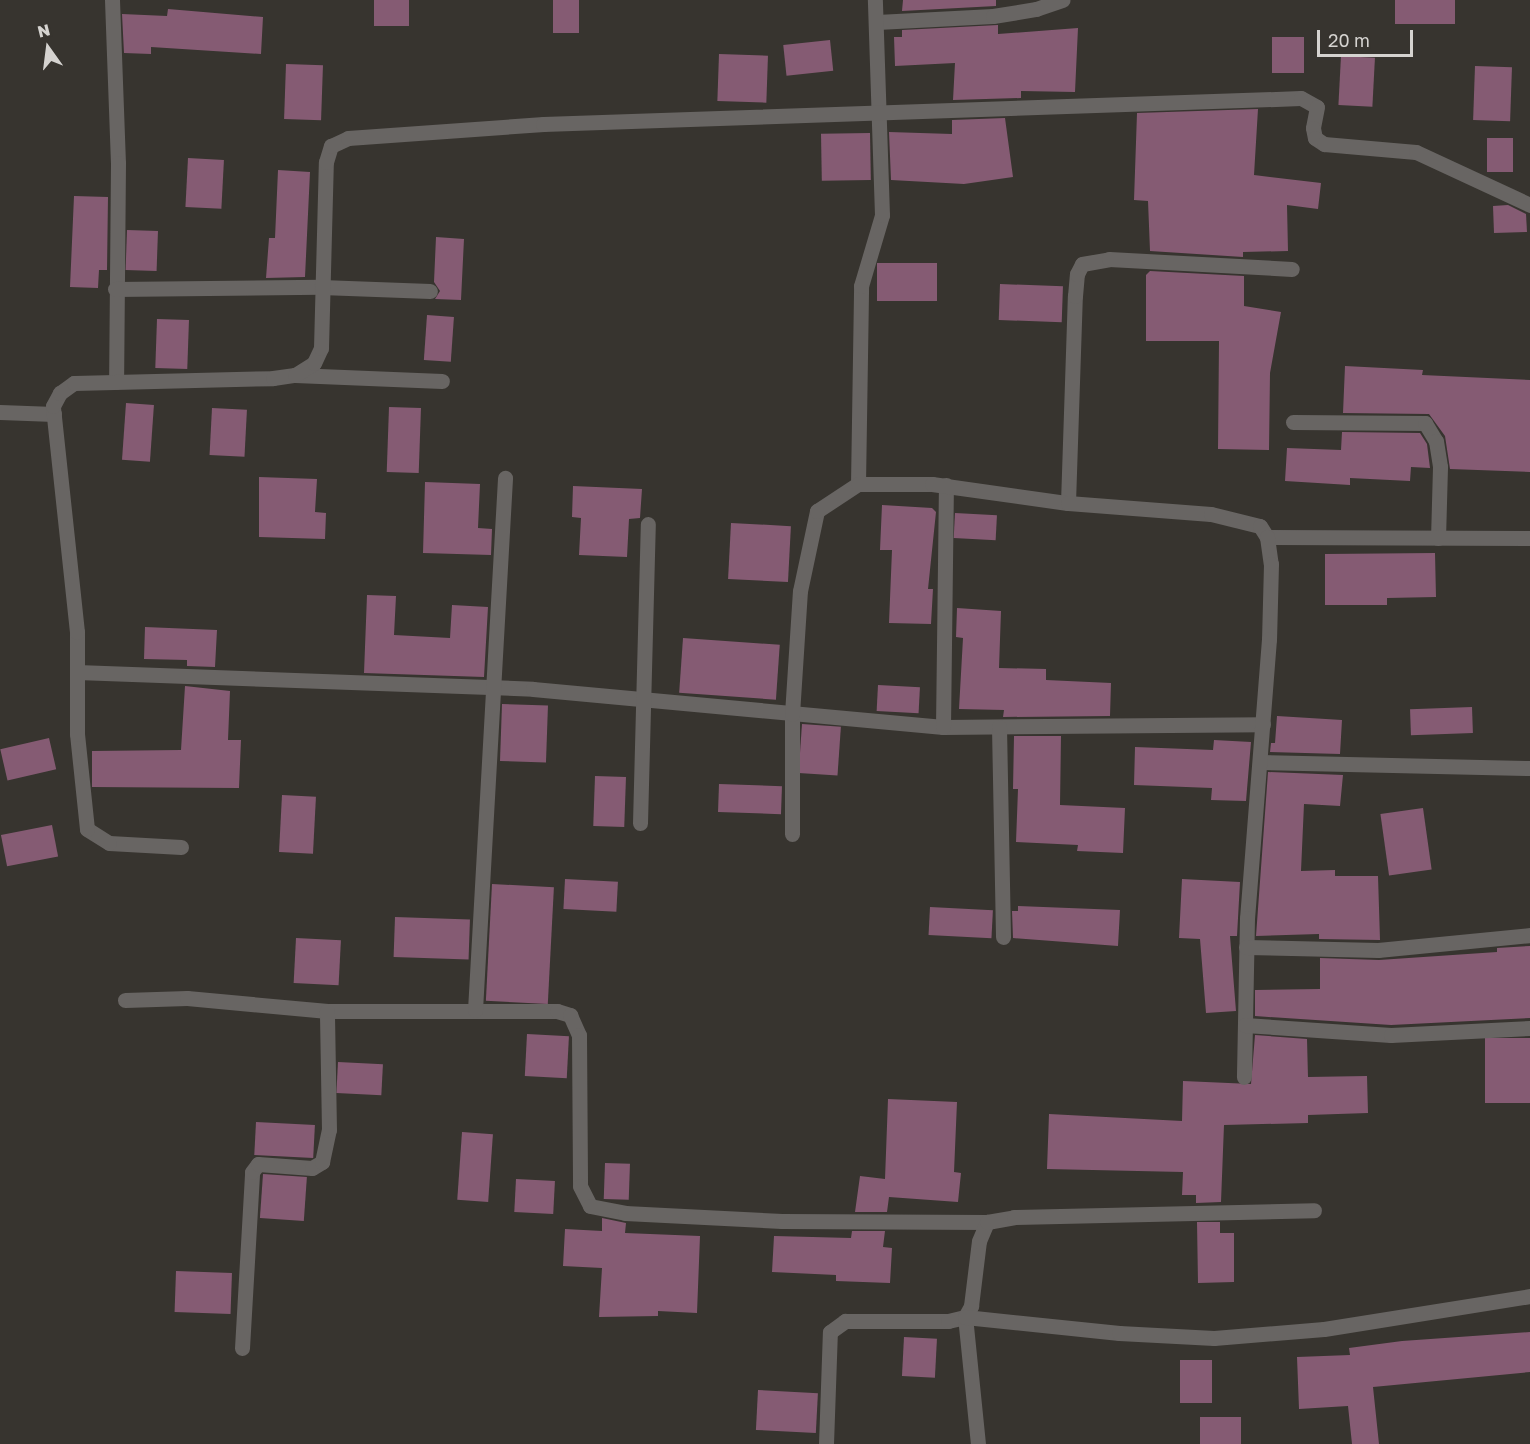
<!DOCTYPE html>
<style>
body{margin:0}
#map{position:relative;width:1530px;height:1444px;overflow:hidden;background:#37342f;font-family:"Golos Text",sans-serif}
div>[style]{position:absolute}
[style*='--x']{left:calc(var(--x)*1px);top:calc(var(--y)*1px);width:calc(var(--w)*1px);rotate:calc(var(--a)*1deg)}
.building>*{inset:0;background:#855b73;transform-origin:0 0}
.street>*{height:15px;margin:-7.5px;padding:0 7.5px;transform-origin:7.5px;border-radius:7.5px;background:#686563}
span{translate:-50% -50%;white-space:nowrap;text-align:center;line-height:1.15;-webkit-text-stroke:4.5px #37342f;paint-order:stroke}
.north{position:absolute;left:18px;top:18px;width:60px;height:60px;-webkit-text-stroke:4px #37342f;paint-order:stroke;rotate:346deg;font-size:16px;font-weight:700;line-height:24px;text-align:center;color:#d5d3d0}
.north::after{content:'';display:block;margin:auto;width:21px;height:27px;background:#d5d3d0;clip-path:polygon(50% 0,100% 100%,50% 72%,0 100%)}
.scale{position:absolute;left:1317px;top:30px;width:96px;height:27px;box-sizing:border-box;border:3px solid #d5d3d0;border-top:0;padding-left:8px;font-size:18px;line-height:21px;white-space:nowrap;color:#d5d3d0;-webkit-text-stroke:4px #37342f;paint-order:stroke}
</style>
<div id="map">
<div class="building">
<div style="left:374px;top:0;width:35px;height:26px"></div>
<div style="left:553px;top:0;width:26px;height:33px"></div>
<div style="clip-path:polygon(903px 0,996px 0,996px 6px,902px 11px)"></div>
<div style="left:1395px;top:0;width:60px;height:24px"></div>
<div style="clip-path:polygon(168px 9px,263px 17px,261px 54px,151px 47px,151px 54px,124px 53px,122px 14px,167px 16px)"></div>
<div style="clip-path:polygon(998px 25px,998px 34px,1078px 28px,1075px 92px,1021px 91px,1021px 98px,953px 100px,955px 63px,895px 66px,894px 37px,902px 37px,902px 30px)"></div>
<div style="left:1272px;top:37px;width:32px;height:36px"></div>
<div style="left:830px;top:40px;width:31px;height:47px;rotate:84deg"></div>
<div style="left:719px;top:54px;width:49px;height:47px;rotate:2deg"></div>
<div style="left:1341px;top:56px;width:34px;height:49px;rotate:3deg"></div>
<div style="left:286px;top:64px;width:37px;height:55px;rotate:2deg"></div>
<div style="left:1475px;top:66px;width:37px;height:54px;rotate:2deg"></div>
<div style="clip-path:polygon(1258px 109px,1254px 175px,1321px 183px,1318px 209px,1287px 205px,1288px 251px,1243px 252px,1243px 257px,1150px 251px,1148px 201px,1134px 200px,1137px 113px)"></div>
<div style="clip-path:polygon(1005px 118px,1013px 177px,964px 184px,891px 180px,889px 132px,952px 134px,952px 120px)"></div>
<div style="left:870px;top:133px;width:47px;height:49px;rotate:89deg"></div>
<div style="left:1487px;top:138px;width:26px;height:34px"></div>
<div style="left:188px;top:158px;width:36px;height:49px;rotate:3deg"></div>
<div style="clip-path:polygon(278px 170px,310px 172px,305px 277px,266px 278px,269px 238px,275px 238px)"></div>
<div style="clip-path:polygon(74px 196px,108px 197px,107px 270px,99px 270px,98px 288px,70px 287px)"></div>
<div style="clip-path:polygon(1508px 205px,1526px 214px,1527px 232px,1494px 233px,1493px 206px)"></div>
<div style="left:127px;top:230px;width:31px;height:40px;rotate:2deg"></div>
<div style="clip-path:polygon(436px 237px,464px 239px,461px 300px,435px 299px,440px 291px,434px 282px)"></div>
<div style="left:937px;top:263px;width:38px;height:60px;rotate:90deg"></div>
<div style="clip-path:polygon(1150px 271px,1244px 276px,1244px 306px,1281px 312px,1270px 373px,1269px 450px,1218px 449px,1219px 341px,1146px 341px,1146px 275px)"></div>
<div style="left:1000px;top:284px;width:63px;height:36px;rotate:2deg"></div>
<div style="left:427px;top:315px;width:27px;height:45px;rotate:4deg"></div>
<div style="left:157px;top:319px;width:32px;height:49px;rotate:2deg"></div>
<div style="clip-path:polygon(1345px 366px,1423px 370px,1422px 375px,1530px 380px,1530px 472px,1450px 469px,1445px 436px,1429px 414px,1343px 413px)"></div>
<div style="left:126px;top:403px;width:28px;height:57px;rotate:4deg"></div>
<div style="left:389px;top:407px;width:32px;height:65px;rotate:2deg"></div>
<div style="left:212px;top:408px;width:35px;height:47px;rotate:3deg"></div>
<div style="clip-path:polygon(1342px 432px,1420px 433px,1427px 444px,1430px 468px,1411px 467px,1410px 481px,1350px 478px,1350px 485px,1285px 481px,1287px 448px,1341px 450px)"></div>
<div style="clip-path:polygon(259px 477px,317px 479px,315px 512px,326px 513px,325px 539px,259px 537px)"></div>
<div style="clip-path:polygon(425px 482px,480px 484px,478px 528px,492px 529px,491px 555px,423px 553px)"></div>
<div style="clip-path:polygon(573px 486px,642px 489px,640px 518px,629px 519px,627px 557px,579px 555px,581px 518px,572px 517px)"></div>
<div style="clip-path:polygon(882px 505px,932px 508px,936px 512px,928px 589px,933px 589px,931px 624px,889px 623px,892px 550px,880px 550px)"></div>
<div style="left:955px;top:513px;width:42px;height:25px;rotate:3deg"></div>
<div style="left:731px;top:523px;width:60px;height:56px;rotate:3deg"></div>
<div style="clip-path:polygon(1435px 553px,1436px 597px,1387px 598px,1387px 605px,1325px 605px,1325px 554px)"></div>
<div style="clip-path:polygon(367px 595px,396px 596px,394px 635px,450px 638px,452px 605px,488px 607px,484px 677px,364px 673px)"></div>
<div style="clip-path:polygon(957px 608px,1001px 611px,999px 668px,1046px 669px,1046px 680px,1111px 683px,1110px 716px,1003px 717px,1004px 710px,959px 709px,963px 638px,956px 637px)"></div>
<div style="clip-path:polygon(145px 627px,217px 630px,215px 667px,187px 666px,187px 660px,144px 659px)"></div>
<div style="left:683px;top:638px;width:97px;height:55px;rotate:4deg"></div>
<div style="left:878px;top:685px;width:42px;height:26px;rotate:3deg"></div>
<div style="clip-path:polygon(185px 686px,230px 691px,228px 740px,241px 740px,239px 788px,92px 787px,92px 751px,181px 750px)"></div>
<div style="left:502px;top:704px;width:46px;height:57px;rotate:2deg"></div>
<div style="left:1472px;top:707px;width:26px;height:62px;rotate:88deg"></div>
<div style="clip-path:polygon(1277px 716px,1342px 720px,1340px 754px,1270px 752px,1271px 743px,1275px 743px)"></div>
<div style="left:802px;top:724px;width:39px;height:49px;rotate:4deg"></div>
<div style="clip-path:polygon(1014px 736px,1061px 736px,1060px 805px,1125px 808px,1123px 853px,1077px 851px,1078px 845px,1016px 842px,1018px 789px,1013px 789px)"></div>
<div style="left:49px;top:738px;width:32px;height:50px;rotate:77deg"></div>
<div style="clip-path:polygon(1214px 740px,1251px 742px,1246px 801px,1211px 800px,1212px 788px,1134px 785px,1135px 747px,1213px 750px)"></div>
<div style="clip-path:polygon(1268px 772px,1343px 775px,1340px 806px,1304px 804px,1301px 871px,1335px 870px,1335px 876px,1378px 876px,1380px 940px,1319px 939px,1319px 934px,1256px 936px)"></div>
<div style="left:595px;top:776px;width:31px;height:50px;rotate:2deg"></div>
<div style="left:719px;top:784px;width:63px;height:28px;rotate:2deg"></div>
<div style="left:282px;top:795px;width:34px;height:57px;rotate:3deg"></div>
<div style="left:1423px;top:808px;width:62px;height:43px;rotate:82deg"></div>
<div style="left:52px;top:825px;width:32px;height:52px;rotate:79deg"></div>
<div style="left:565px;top:879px;width:53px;height:30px;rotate:3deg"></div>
<div style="clip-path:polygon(1182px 879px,1240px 882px,1237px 936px,1230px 936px,1236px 1011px,1206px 1013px,1200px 939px,1179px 938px)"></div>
<div style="left:492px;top:884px;width:62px;height:117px;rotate:3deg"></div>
<div style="clip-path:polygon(1018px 906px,1120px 910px,1118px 946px,1013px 938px,1012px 911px,1018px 911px)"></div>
<div style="left:930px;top:907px;width:63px;height:28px;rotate:3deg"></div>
<div style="left:395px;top:917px;width:75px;height:40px;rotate:2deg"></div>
<div style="left:296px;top:938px;width:45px;height:45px;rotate:3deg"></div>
<div style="clip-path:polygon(1530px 946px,1530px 1018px,1391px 1025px,1255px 1016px,1255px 990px,1320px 989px,1320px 958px,1379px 960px,1497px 952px,1497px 948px)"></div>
<div style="left:527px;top:1034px;width:42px;height:42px;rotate:3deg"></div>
<div style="clip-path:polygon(1255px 1035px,1307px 1039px,1308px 1077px,1367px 1076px,1368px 1113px,1308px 1115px,1308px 1123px,1224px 1125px,1221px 1202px,1196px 1203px,1196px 1195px,1182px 1195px,1183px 1172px,1047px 1169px,1049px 1114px,1182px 1121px,1183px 1081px,1251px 1084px)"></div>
<div style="left:1530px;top:1038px;width:65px;height:45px;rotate:90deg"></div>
<div style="left:338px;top:1062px;width:45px;height:31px;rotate:3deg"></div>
<div style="clip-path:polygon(888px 1099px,957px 1102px,954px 1172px,961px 1173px,958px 1202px,889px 1197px,887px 1212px,855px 1212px,860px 1176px,885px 1179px)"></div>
<div style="left:256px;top:1122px;width:59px;height:33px;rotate:3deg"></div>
<div style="left:462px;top:1132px;width:31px;height:68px;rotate:4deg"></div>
<div style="left:605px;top:1163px;width:25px;height:36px;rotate:2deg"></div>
<div style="left:263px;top:1174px;width:44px;height:44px;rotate:4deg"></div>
<div style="left:516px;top:1179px;width:39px;height:33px;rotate:3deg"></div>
<div style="clip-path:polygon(602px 1218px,626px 1223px,625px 1233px,700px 1236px,697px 1313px,658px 1311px,658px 1316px,599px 1317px,602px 1268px,563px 1266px,565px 1229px,602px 1231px)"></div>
<div style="clip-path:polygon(1197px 1222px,1220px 1222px,1220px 1233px,1234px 1233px,1234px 1282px,1198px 1283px)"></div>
<div style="clip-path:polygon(852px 1231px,885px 1231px,883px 1247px,892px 1248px,890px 1283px,836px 1281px,836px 1275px,772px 1272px,774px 1236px,851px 1238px)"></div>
<div style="left:176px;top:1271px;width:56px;height:41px;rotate:2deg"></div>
<div style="clip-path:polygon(1530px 1332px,1530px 1372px,1373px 1387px,1379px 1444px,1352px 1444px,1348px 1406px,1299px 1409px,1297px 1357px,1350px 1355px,1349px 1348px,1402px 1341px)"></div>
<div style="left:904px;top:1337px;width:33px;height:39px;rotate:3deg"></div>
<div style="left:1180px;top:1360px;width:32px;height:43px"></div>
<div style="left:758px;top:1390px;width:60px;height:40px;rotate:3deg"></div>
<div style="left:1200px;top:1417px;width:41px;height:27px"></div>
</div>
<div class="street">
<div style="--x:112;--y:0;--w:163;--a:87.9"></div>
<div style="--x:118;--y:163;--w:219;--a:90.5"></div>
<div style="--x:877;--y:22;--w:116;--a:-3"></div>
<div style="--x:993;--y:16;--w:44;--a:-9.2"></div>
<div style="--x:1036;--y:9;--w:28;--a:-19"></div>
<div style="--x:115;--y:289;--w:206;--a:-0.6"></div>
<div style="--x:321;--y:287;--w:109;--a:2.1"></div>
<div style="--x:295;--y:375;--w:147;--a:2.3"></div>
<div style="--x:0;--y:412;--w:54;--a:2.1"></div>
<div style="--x:1293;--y:422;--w:132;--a:0.4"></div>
<div style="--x:1425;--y:423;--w:21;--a:59"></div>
<div style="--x:1436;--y:441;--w:26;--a:81"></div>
<div style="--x:1440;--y:467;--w:71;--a:91.6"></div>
<div style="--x:858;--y:484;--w:198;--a:-89.1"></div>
<div style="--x:861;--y:286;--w:74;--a:-73.5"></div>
<div style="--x:882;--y:215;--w:215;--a:-91.9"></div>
<div style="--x:1068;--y:503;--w:207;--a:-88.1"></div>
<div style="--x:1075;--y:296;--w:22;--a:-85"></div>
<div style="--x:1077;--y:274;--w:11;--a:-63"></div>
<div style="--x:1082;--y:264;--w:27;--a:-10"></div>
<div style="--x:1109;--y:259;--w:183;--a:3.1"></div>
<div style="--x:1267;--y:537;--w:263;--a:0.2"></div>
<div style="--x:77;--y:672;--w:456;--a:2.1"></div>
<div style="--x:533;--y:689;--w:412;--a:5.3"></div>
<div style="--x:943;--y:727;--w:320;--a:-0.5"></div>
<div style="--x:943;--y:727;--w:242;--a:-89.3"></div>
<div style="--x:999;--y:727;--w:210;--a:88.9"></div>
<div style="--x:1260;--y:762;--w:270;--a:1.3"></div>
<div style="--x:640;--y:823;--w:299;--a:-88.5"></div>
<div style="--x:792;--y:834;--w:120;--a:-90"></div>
<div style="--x:792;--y:714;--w:123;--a:-86.3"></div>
<div style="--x:800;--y:591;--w:82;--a:-78"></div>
<div style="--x:817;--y:511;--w:49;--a:-33.4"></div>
<div style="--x:858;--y:484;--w:74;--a:0"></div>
<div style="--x:932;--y:484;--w:137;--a:8"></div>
<div style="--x:1068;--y:503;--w:143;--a:4.4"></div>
<div style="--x:1211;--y:514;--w:50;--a:13.8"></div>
<div style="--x:1260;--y:526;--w:13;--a:58"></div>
<div style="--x:1267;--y:537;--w:27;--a:82"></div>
<div style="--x:1271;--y:564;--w:75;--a:91.5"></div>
<div style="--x:1269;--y:639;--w:280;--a:94.5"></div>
<div style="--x:1247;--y:918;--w:159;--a:91.1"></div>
<div style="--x:181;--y:847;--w:72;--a:-176.8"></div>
<div style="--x:109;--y:843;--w:26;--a:-148"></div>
<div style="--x:87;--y:829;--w:96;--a:-96"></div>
<div style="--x:77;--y:734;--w:102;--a:-90"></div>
<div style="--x:77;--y:632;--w:227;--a:-96.1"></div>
<div style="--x:53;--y:406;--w:15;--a:-62"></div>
<div style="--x:60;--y:393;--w:17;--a:-36"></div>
<div style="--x:74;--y:383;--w:199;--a:-1.4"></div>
<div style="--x:273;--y:378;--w:22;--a:-8"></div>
<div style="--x:295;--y:375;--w:22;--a:-32"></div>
<div style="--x:314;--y:363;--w:17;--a:-65"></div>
<div style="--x:321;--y:348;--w:186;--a:-88.5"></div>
<div style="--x:326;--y:162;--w:17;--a:-73"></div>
<div style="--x:331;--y:146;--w:19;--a:-25"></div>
<div style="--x:348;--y:138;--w:196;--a:-4.1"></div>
<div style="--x:543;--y:124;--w:758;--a:-1.96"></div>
<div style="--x:1301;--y:98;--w:18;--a:29"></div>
<div style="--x:1317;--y:107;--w:21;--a:101"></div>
<div style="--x:1313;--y:128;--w:10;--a:79"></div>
<div style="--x:1315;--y:138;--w:11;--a:34"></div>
<div style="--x:1324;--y:144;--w:92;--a:5"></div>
<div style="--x:1416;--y:152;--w:126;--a:24.9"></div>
<div style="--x:1246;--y:947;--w:132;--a:1.3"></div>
<div style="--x:1378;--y:950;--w:153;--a:-5.6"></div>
<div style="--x:125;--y:1000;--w:62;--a:-1.8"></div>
<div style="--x:187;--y:998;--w:141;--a:5.3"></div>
<div style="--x:327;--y:1011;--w:230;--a:0"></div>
<div style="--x:557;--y:1011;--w:14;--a:17"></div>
<div style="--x:570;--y:1015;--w:22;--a:66"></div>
<div style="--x:579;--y:1035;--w:151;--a:89.6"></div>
<div style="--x:580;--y:1186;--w:22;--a:63"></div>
<div style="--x:590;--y:1206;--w:36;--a:11"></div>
<div style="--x:625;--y:1213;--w:157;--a:2.9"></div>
<div style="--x:782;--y:1221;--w:205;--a:0.3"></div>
<div style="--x:475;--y:1010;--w:533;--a:-86.77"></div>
<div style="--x:1245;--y:1025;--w:146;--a:3.9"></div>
<div style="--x:1391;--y:1035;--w:139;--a:-2.9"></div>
<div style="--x:242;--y:1348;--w:176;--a:-86.7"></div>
<div style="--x:252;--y:1172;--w:10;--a:-53"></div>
<div style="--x:258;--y:1164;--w:54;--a:4.2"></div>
<div style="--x:312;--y:1168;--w:12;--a:-31"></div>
<div style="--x:322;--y:1162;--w:33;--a:-78"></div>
<div style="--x:329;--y:1130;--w:119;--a:-91"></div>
<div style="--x:826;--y:1444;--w:112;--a:-88"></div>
<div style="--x:830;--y:1332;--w:19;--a:-36"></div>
<div style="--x:845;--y:1321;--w:103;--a:0"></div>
<div style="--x:948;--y:1321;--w:17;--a:-13"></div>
<div style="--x:965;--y:1317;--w:13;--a:-61"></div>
<div style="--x:971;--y:1306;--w:65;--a:-83"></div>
<div style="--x:979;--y:1241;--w:21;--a:-67"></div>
<div style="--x:987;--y:1222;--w:27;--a:-10"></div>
<div style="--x:1014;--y:1217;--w:300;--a:-1.3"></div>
<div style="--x:978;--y:1444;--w:128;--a:-95.8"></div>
<div style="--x:965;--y:1317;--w:155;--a:5.9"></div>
<div style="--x:1119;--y:1333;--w:95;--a:3"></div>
<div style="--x:1214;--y:1338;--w:110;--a:-4.7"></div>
<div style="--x:1324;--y:1329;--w:209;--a:-9.1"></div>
</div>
<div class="north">N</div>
<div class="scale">20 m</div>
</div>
